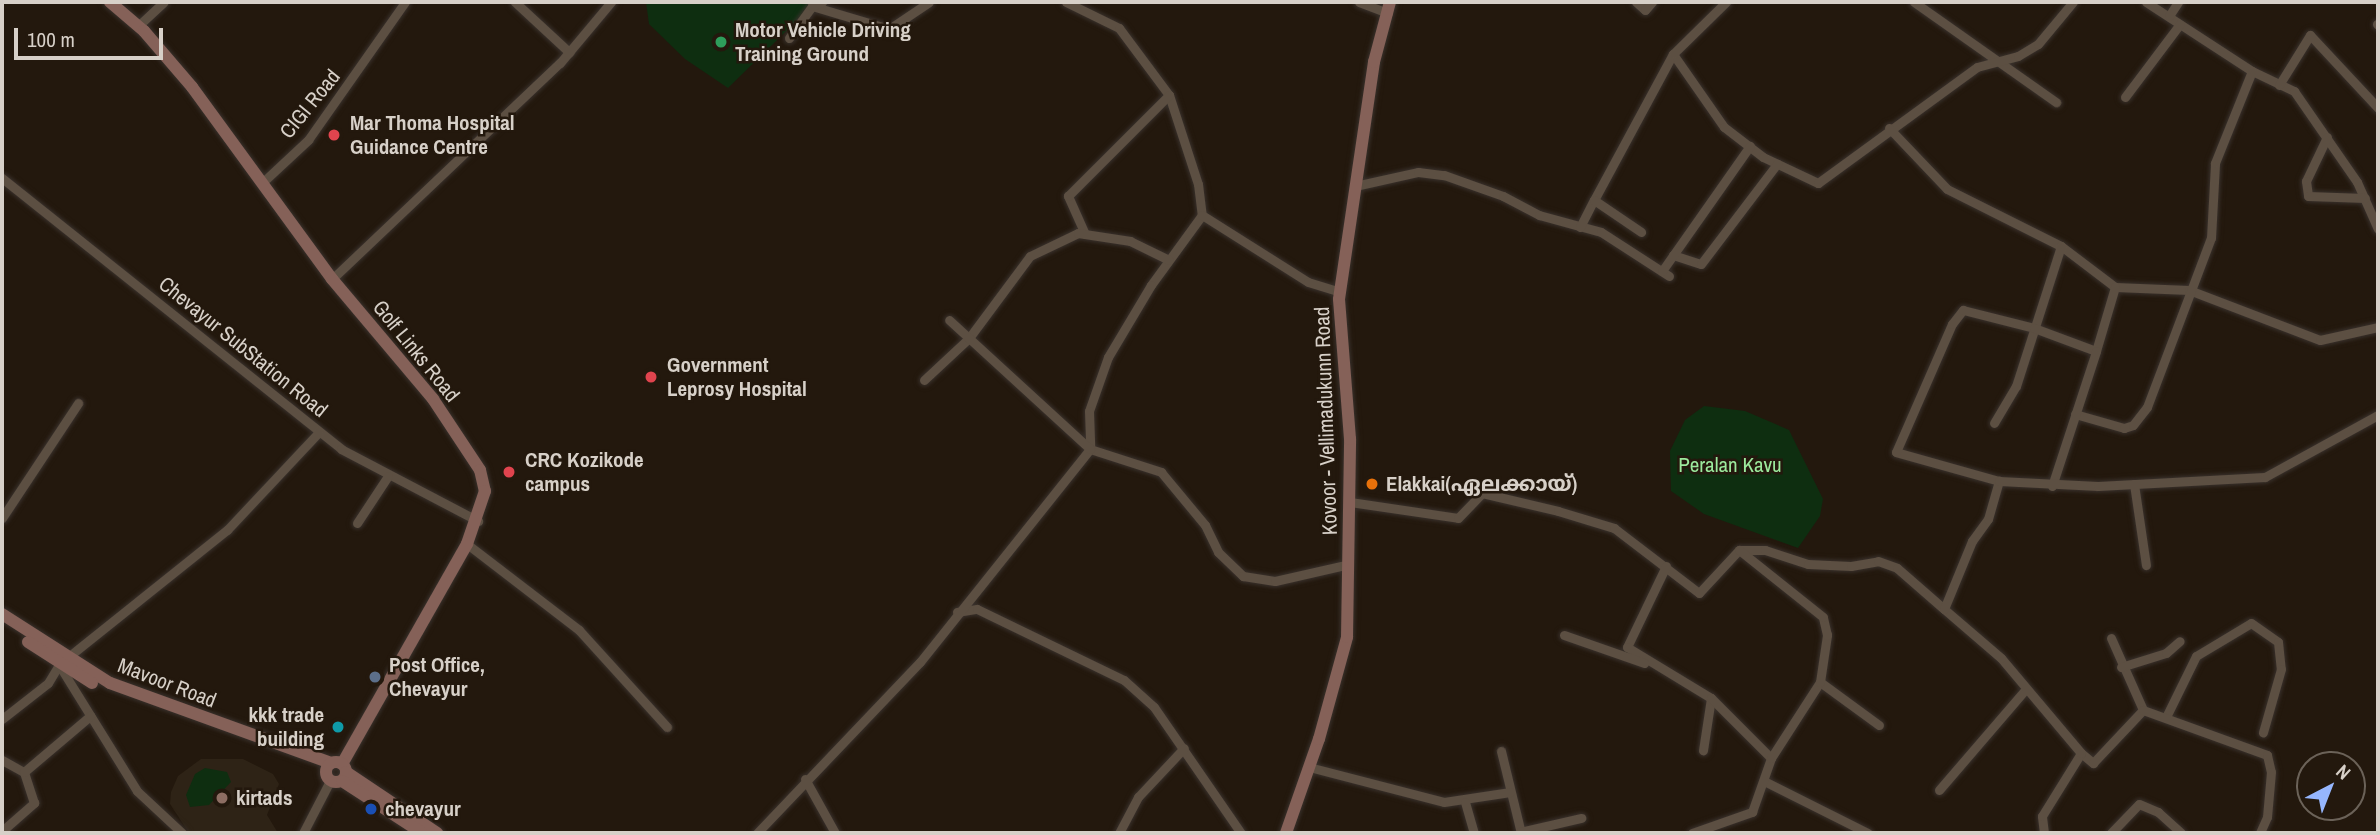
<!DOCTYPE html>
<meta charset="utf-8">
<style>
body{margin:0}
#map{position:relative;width:2380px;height:835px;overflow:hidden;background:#23180d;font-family:"Archivo Narrow","Noto Sans Malayalam",sans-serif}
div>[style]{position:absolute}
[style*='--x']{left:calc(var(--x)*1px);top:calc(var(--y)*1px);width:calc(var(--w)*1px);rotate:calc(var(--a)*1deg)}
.education>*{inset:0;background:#2e2316}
.green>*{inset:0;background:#0e2e10}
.roads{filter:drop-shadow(0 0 2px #39312c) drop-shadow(0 0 2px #39312c)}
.street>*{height:9px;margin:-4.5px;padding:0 4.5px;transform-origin:4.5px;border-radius:4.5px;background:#5c4f42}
.secondary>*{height:12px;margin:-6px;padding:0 6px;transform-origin:6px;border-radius:6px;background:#856158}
.secondary>.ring{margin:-6px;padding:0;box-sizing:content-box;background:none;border:12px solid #856158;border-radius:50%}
.dots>*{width:19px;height:19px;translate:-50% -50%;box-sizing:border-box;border:4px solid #23180d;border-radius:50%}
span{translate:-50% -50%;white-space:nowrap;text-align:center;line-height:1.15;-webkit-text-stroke:5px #23180d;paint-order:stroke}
.poi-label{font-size:21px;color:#d7d0c8;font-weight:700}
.left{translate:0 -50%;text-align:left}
.right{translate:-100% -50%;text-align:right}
.street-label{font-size:21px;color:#d7d0c8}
.park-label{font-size:21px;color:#9cea9d}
.frame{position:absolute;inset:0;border:4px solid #d7d0c8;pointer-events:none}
.north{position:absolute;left:2296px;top:751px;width:70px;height:70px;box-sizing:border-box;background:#23180d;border:2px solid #6b6258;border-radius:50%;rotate:42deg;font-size:19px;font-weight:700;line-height:28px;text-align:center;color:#d7d0c8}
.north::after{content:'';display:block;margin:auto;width:24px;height:32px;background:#96b6fd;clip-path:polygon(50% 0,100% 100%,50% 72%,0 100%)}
.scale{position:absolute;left:14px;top:28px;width:149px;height:32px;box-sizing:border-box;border:4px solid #d7d0c8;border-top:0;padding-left:9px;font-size:21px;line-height:24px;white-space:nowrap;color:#d7d0c8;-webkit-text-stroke:5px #23180d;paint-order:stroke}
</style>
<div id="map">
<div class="education">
<div style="clip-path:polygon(201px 759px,243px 759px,273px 774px,279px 784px,267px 815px,278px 833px,189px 833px,170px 804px,171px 792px,178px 776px)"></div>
</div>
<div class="green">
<div style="clip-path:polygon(646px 2px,816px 2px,728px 88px,685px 59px,649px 24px)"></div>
<div style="clip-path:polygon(1704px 406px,1745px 411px,1789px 430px,1823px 499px,1820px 516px,1798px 548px,1704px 514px,1671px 491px,1670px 451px,1685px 420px)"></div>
<div style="clip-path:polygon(205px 768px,227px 772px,231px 782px,209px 805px,190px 807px,186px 795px,195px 774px)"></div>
</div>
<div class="roads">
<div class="street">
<div style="--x:515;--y:2;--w:74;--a:42.8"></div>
<div style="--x:1066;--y:2;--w:59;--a:26.1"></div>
<div style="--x:1119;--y:28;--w:84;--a:53.3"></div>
<div style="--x:1169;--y:95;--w:94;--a:72"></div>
<div style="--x:1198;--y:184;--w:31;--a:83"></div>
<div style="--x:1202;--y:215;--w:87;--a:126.1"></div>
<div style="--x:1151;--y:285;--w:84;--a:120.8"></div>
<div style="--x:1108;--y:357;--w:57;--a:109.4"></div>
<div style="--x:1089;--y:411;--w:38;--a:88"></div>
<div style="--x:1090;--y:449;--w:75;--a:17.9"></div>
<div style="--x:1161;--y:472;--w:69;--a:50.3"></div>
<div style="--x:1205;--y:525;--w:30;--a:64"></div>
<div style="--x:1218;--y:552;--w:35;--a:44"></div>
<div style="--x:1243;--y:576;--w:32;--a:9"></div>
<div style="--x:1275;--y:581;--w:76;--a:-12.9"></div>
<div style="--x:1359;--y:2;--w:31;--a:21"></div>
<div style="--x:1636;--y:2;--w:12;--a:42"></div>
<div style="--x:1645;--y:10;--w:11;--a:-49"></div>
<div style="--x:1914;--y:2;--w:174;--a:35.2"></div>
<div style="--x:2146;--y:2;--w:126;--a:33.1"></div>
<div style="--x:2252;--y:71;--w:47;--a:25.5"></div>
<div style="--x:2294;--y:91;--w:111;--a:55.3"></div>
<div style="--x:2357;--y:182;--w:51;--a:65.9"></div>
<div style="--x:812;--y:6;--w:80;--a:16.6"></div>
<div style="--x:889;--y:29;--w:48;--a:-34"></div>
<div style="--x:2169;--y:16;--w:17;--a:-57"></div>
<div style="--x:2377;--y:24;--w:1;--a:45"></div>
<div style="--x:138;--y:26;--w:35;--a:-43"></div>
<div style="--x:789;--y:38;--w:39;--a:-54"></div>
<div style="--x:812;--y:6;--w:11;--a:-22"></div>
<div style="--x:1673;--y:54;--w:89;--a:55.1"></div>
<div style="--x:1724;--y:127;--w:49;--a:37.6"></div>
<div style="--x:1763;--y:157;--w:61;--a:25.3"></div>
<div style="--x:1818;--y:183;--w:197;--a:-36.1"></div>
<div style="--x:1977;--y:67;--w:42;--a:-15"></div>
<div style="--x:2018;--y:56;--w:23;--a:-31"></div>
<div style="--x:2038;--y:44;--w:55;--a:-50.2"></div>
<div style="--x:2279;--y:85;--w:59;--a:-58.2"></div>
<div style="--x:2310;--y:35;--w:100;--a:47"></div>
<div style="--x:2125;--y:97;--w:91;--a:-53"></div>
<div style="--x:1889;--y:128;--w:84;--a:46.4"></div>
<div style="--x:1947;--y:189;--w:127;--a:26.6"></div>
<div style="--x:2061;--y:246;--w:68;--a:37.2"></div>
<div style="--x:2115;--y:287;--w:74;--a:2.3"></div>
<div style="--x:2189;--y:290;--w:140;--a:20.9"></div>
<div style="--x:2320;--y:340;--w:59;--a:-12.6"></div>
<div style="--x:2327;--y:137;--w:49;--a:115.5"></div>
<div style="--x:2306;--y:181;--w:15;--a:82"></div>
<div style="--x:2308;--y:196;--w:57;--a:2"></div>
<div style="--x:2;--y:178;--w:434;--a:38.6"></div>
<div style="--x:341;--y:449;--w:155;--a:27.7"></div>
<div style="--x:263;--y:182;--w:62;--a:-43"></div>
<div style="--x:308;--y:140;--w:169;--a:-54.9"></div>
<div style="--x:1355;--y:186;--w:65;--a:-12.5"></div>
<div style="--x:1418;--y:172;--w:26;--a:7"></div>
<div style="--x:1444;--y:175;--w:63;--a:19.6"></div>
<div style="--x:1503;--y:196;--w:41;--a:27.8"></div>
<div style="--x:1539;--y:215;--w:64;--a:15.3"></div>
<div style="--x:1601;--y:232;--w:81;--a:32.9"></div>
<div style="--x:1594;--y:200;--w:166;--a:-61.6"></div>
<div style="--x:1673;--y:54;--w:74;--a:-44.5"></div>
<div style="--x:1202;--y:215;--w:125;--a:32.3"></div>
<div style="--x:1308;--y:282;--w:34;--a:17"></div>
<div style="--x:1580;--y:227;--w:30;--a:-63"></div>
<div style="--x:1594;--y:200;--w:57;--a:34.2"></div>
<div style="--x:1085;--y:234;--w:42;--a:-114.1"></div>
<div style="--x:1068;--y:196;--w:143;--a:-45"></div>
<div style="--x:1673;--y:255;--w:29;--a:18"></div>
<div style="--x:1701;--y:264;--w:126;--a:-52.8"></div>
<div style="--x:1662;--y:271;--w:153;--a:-54.9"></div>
<div style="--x:332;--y:279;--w:314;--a:-43.5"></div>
<div style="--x:560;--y:63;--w:80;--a:-50.1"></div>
<div style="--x:924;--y:380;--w:62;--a:-43"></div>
<div style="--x:969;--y:338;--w:102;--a:-53.4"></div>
<div style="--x:1030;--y:256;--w:53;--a:-25.6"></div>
<div style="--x:1078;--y:233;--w:53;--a:8.7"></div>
<div style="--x:1130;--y:241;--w:43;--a:26"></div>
<div style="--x:2075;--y:414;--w:51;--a:15.9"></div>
<div style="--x:2124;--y:428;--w:9;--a:-18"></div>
<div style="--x:2133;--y:425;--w:23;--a:-52"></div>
<div style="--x:2147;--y:407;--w:181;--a:-69.3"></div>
<div style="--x:2211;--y:238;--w:75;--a:-86.9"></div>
<div style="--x:2215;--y:163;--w:99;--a:-68.1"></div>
<div style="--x:1994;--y:423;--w:43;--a:-59.3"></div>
<div style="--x:2016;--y:386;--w:147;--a:-72.2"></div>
<div style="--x:1999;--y:481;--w:107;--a:-164.3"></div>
<div style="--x:1896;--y:452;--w:140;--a:-66.4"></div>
<div style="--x:1952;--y:324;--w:18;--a:-52"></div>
<div style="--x:1963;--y:310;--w:73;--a:14.2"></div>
<div style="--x:2034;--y:328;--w:66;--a:20.4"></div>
<div style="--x:2096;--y:351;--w:67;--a:-73.5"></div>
<div style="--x:2134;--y:484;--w:82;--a:81.6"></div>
<div style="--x:2052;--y:486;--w:142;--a:-71.9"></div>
<div style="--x:1350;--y:502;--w:109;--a:8.4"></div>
<div style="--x:1458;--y:518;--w:35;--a:-46"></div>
<div style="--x:1482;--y:493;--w:78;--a:13.3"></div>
<div style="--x:1558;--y:511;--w:59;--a:16.9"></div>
<div style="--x:1614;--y:528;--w:107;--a:37.4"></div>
<div style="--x:1699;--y:593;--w:59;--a:-47.1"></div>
<div style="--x:1739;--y:550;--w:26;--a:0"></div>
<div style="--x:1765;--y:550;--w:45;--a:18"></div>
<div style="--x:1808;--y:564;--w:43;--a:2.7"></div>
<div style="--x:1851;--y:566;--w:27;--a:-10"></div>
<div style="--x:1878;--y:561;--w:20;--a:20"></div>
<div style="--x:1897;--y:568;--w:62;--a:41.1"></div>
<div style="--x:2;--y:518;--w:138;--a:-56.5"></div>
<div style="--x:357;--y:523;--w:56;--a:-56.6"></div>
<div style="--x:467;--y:544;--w:141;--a:37.5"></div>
<div style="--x:579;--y:630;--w:131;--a:47.8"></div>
<div style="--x:1666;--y:566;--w:90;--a:115.7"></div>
<div style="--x:1627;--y:647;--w:98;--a:31.3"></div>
<div style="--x:1711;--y:698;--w:53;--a:98.7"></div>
<div style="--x:957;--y:612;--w:20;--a:-9"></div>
<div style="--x:977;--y:609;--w:163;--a:25.8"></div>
<div style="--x:1124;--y:680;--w:40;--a:42"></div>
<div style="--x:1154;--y:707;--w:153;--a:55.4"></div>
<div style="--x:1564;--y:635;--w:85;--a:19.3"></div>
<div style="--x:2111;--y:638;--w:79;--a:66"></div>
<div style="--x:67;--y:658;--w:205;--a:-38.7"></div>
<div style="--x:227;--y:530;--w:134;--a:-46.8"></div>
<div style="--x:2121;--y:667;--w:47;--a:-17.3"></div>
<div style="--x:2166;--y:653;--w:18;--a:-41"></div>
<div style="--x:1820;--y:682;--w:73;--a:36.1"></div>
<div style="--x:1711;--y:698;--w:85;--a:45"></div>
<div style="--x:2166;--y:717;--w:68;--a:-63.8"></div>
<div style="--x:2196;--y:656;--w:64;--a:-31"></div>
<div style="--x:2251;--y:623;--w:33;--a:35"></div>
<div style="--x:2278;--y:642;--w:27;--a:84"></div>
<div style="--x:2281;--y:669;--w:66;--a:105.9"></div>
<div style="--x:2;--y:719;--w:58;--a:-38"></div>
<div style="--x:48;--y:683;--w:21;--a:-59"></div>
<div style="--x:59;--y:665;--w:148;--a:58.2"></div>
<div style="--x:137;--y:791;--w:62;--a:43"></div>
<div style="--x:1501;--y:751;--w:84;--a:76.3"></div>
<div style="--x:2081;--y:753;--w:16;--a:40"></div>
<div style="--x:2093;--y:763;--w:73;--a:-46.7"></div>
<div style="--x:2143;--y:710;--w:132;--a:19.9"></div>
<div style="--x:2267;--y:755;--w:17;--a:77"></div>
<div style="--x:2271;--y:772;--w:45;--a:95.1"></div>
<div style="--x:2267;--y:817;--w:17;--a:114"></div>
<div style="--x:2;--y:760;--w:25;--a:29"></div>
<div style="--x:1309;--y:767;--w:139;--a:14.5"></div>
<div style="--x:1444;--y:802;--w:67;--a:-8.6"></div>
<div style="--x:805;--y:779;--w:62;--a:60.9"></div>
<div style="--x:1764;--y:781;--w:116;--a:26.6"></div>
<div style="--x:1939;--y:790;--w:133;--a:-49.3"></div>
<div style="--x:1465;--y:802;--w:32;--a:74"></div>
<div style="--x:2;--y:831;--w:43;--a:-41.2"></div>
<div style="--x:34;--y:803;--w:33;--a:-108"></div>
<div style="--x:24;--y:772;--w:87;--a:-40.3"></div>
<div style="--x:1520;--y:832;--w:63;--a:-12.9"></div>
<div style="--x:303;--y:833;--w:59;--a:-62.6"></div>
<div style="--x:757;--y:833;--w:236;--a:-46.4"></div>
<div style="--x:920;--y:662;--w:273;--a:-51.4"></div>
<div style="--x:1090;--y:449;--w:191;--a:-137.5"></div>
<div style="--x:1119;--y:833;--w:41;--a:-62.2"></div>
<div style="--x:1138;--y:797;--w:67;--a:-46.8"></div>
<div style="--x:1692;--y:833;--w:64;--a:-19.3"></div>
<div style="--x:1752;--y:812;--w:57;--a:-70.6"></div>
<div style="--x:1771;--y:758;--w:90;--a:-57.2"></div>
<div style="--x:1820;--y:682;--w:48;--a:-81.5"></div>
<div style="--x:1827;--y:635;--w:18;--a:-103"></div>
<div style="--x:1823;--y:617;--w:107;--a:-141.4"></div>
<div style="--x:2044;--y:833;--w:17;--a:-97"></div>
<div style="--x:2042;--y:816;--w:74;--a:-58.2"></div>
<div style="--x:2081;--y:753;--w:124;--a:-130.1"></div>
<div style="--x:2001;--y:658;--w:75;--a:-139.3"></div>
<div style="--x:1944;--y:609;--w:74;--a:-67.6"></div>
<div style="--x:1972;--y:541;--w:27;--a:-54"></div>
<div style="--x:1988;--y:519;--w:40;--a:-74"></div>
<div style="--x:1999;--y:481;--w:99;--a:2.9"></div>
<div style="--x:2098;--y:486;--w:167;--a:-3.1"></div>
<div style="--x:2265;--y:477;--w:129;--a:-28.8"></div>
<div style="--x:2111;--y:833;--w:40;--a:-46"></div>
<div style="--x:2139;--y:804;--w:21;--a:23"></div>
<div style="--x:2158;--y:812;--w:31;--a:42"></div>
</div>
<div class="secondary">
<div style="--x:110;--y:2;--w:45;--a:40.5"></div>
<div style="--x:144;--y:31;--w:74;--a:49.4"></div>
<div style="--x:192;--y:87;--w:238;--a:53.9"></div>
<div style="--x:332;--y:279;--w:157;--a:49.9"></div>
<div style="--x:433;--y:399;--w:85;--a:56.5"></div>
<div style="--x:480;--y:470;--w:22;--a:77"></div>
<div style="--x:485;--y:491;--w:56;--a:108.8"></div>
<div style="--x:467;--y:544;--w:253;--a:119.6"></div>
<div style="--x:2;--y:614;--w:128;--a:32.6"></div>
<div style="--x:110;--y:683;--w:235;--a:19.9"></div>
<div style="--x:28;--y:642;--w:76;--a:32.6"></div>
<div class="ring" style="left:326px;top:762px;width:8px;height:8px"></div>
<div style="--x:346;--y:772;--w:110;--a:33.8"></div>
<div style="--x:342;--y:781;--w:95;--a:33"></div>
<div style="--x:1286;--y:833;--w:100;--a:-70.7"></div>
<div style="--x:1319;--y:739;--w:106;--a:-74.6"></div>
<div style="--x:1347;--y:637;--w:198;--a:-89.1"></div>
<div style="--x:1350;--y:439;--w:140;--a:-94.5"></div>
<div style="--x:1339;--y:299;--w:240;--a:-81.6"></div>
<div style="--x:1374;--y:62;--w:62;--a:-75.1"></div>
</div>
</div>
<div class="dots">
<div style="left:721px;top:42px;background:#2e9e5b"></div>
<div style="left:334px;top:135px;background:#e0444e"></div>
<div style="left:651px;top:377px;background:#e0444e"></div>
<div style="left:509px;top:472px;background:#e0444e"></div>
<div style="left:1372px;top:484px;background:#e8710a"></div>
<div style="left:375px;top:677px;background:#5c6f8a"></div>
<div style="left:338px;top:727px;background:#0f9aa8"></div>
<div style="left:222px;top:798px;background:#8d6e63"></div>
<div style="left:371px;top:809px;background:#1a4fb4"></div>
</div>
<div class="poi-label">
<span class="left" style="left:735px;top:42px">Motor Vehicle Driving<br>Training Ground</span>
<span class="left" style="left:350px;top:135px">Mar Thoma Hospital<br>Guidance Centre</span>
<span class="left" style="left:667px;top:377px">Government<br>Leprosy Hospital</span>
<span class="left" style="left:525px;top:472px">CRC Kozikode<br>campus</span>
<span class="left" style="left:1386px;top:484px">Elakkai(ഏലക്കായ്)</span>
<span class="left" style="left:389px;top:677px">Post Office,<br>Chevayur</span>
<span class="right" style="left:324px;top:727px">kkk trade<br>building</span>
<span class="left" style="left:236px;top:798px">kirtads</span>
<span class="left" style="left:385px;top:809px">chevayur</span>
</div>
<div class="street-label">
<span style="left:310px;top:104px;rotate:-51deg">CIGI Road</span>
<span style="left:243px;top:347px;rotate:39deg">Chevayur SubStation Road</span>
<span style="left:416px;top:351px;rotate:51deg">Golf Links Road</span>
<span style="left:1326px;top:421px;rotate:-92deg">Kovoor - Vellimadukunn Road</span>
<span style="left:167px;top:683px;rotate:21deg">Mavoor Road</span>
</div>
<div class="park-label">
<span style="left:1730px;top:465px">Peralan Kavu</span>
</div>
<div class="frame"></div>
<div class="north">N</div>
<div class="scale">100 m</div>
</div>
